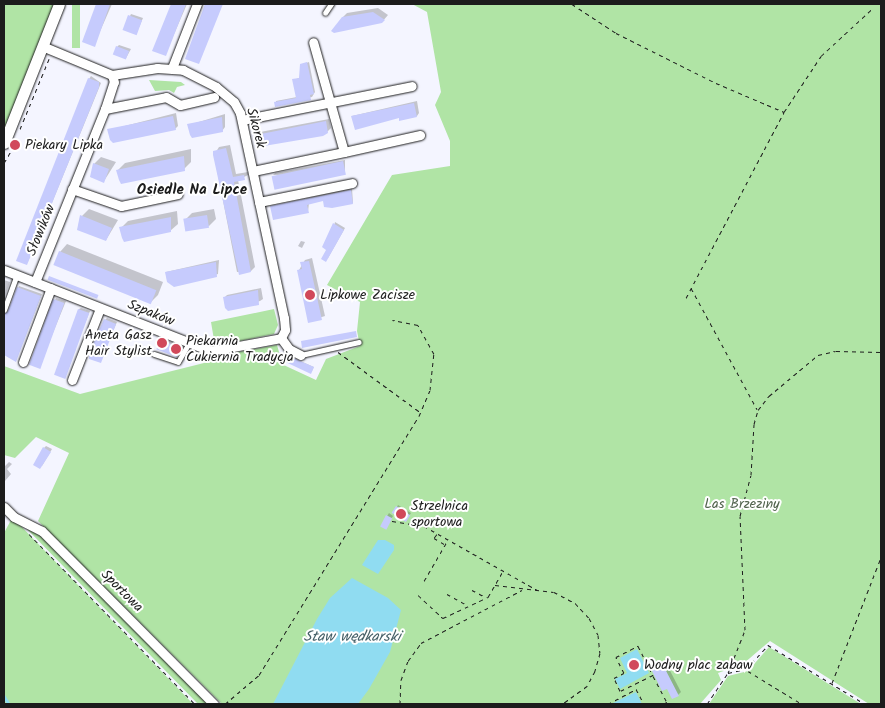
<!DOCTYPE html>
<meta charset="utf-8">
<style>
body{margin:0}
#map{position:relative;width:885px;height:708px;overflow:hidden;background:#f4f5ff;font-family:Kalam,sans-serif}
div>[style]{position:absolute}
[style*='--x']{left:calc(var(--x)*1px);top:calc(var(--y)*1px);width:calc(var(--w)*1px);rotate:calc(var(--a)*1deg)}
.green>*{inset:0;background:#b0e4a5;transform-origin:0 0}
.water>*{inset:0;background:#90dcf1}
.shadow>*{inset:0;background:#0003;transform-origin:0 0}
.stream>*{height:2.5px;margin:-1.25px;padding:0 1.25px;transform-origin:1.25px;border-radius:1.25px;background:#90dcf1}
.building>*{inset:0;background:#c6cbfd;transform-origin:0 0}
.path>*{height:1px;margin-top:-0.5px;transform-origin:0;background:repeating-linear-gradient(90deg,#1c1c1c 0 4px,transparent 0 8px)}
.roads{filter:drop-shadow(0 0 1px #1c1c1c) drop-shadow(0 0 1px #1c1c1c)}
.lane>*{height:4.5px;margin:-2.25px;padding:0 2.25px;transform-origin:2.25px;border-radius:2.25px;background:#fff}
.street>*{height:9px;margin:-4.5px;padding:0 4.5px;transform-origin:4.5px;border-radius:4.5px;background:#fff}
.secondary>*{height:11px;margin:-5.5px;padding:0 5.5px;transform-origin:5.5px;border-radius:5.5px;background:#fff}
.dots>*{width:14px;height:14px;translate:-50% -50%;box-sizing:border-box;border:2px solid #fff;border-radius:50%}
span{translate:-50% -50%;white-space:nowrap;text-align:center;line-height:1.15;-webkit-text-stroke:4px #fff;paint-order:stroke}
.street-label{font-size:14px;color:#1c1c1c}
.poi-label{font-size:14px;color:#1c1c1c}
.left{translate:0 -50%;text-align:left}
.right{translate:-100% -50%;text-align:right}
.park-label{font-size:14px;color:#50624c}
.neighbourhood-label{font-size:15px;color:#1c1c1c;font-weight:700}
.water-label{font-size:15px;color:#455f67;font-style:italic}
.frame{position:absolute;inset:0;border:5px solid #1c1c1c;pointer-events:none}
</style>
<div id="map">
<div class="green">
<div style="clip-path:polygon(4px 4px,54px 4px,4px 130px)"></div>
<div style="left:72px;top:4px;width:8px;height:44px"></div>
<div style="clip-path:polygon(412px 4px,881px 4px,881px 704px,869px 704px,770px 641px,743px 664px,718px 673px,721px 680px,700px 704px,222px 704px,38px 521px,69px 453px,36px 437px,15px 458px,4px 455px,4px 366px,80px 394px,216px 360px,216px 356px,277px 345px,279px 352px,275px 361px,316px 380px,326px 359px,360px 346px,357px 331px,360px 302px,327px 285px,392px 175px,450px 166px,450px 141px,435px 105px,441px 92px,427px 12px)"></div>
<div style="clip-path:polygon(149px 80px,181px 82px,185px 85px,177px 87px,174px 93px,169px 90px,155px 91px)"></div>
<div style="clip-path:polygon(274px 309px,278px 325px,274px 334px,215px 346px,211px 322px)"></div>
<div style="clip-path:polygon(11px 520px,19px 524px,193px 704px,4px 704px,4px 533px)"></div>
<div style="clip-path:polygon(24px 526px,38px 532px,208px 704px,198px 704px)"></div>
<div style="clip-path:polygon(769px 647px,861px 704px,709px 704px,728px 676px,748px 671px)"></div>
</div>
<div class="water">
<div style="clip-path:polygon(378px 540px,385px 540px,394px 545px,394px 550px,378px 574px,362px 565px)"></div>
<div style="clip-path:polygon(352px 578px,388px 598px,401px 610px,390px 652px,369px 689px,358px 704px,273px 704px,317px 619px,330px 598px)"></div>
<div style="clip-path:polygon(637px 649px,649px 673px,620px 689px,615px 679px,627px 673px,620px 658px)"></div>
<div style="clip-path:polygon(636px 692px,642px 704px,611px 704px)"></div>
</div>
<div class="shadow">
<div style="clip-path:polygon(98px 4px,112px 4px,94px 45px,83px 41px)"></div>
<div style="clip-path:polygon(172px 4px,187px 4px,165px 55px,154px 50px)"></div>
<div style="clip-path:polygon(378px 8px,388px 15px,382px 22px,342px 18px,347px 13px)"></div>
<div style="clip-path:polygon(131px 14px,143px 18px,137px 32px,130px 16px)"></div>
<div style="clip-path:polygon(119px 45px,131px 49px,126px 58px,117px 47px)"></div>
<div style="clip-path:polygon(309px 62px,315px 92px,312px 97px,276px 106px,276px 101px,297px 97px,294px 80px,301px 77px,301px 65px)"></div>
<div style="clip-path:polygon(91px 76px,101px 83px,27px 264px,89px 79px)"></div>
<div style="clip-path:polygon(417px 101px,419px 113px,417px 116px,400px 119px,400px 117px,352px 116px)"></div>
<div style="clip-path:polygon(176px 113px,178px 126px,175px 129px,109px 130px)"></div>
<div style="clip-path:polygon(225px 114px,225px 127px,222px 131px,189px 125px)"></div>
<div style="clip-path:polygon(329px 119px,331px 128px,327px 132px,259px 146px,257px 136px,260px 132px)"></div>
<div style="clip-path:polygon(230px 145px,236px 174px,248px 172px,248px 175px,238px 180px,255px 267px,251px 271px,237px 272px,214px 155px,219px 147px)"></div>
<div style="clip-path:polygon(191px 149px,191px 162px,184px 169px,118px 170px,125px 163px)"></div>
<div style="clip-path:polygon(101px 157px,116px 162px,104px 181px,91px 177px,94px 164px)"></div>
<div style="clip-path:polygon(345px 160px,345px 174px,273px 175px,275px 173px)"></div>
<div style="clip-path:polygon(352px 188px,353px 203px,324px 200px,309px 203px,308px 212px,272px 206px)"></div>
<div style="clip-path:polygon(89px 209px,118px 220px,106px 240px,78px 229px,82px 216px)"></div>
<div style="clip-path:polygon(214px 209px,216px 219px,209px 226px,185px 220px,192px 213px)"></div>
<div style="clip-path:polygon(177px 211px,178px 224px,170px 231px,121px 228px,128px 221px)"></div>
<div style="clip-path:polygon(335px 222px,345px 228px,328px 258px,328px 249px)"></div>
<div style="clip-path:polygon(301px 241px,305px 242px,302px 248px,298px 246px)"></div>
<div style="clip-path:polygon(67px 244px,163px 282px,158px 295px,151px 302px,60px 252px)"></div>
<div style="clip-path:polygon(312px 258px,325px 316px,309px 321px,299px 270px,305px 260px)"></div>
<div style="clip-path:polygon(219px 260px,218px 274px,174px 285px,166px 272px)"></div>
<div style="clip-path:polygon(4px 280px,10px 282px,4px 299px)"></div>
<div style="clip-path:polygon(19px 286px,42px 294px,16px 360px,10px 349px,4px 346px,4px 313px,9px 311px)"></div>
<div style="clip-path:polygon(261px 288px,263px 299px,260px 301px,229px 310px,225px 297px,227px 295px)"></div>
<div style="clip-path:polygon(56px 298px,66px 301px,39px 367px,55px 300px)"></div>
<div style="clip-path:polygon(81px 308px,90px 311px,63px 377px,79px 309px)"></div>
<div style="clip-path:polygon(107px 318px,117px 322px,100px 362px,105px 320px)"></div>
<div style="clip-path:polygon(163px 339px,182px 346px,178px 354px,161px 340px)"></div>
<div style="left:280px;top:352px;width:37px;height:5px;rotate:24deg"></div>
<div style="clip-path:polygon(46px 446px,52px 449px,42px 466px,44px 448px)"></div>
<div style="clip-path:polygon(9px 462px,12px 464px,7px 469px,11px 474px,5px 481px,4px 467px)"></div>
<div style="clip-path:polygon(398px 505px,411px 513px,408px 518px,397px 507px)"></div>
<div style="clip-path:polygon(389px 513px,393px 516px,387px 526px,381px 526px)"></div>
<div style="clip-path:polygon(665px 661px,681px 692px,678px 695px,652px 669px)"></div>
</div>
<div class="stream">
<div style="--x:4;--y:696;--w:9;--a:58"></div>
</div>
<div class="building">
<div style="clip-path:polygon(96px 4px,110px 4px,95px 47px,82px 42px)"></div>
<div style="clip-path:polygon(171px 4px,186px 4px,166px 56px,152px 51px)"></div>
<div style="clip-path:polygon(205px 4px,223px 4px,199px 64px,185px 59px)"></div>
<div style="clip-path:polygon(373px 12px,385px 20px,382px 23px,334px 33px,331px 31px,342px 17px)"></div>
<div style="left:128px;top:15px;width:15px;height:16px;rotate:20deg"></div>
<div style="left:116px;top:46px;width:14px;height:9px;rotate:21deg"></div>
<div style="clip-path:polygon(307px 62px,314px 94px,310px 95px,311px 100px,275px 107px,274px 102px,296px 98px,292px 79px,299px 78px,300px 64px)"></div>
<div style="clip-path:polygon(88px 78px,99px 82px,99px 87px,27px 265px,16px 261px)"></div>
<div style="clip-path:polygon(414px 103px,417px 117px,399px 121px,399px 118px,355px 130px,351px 116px)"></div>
<div style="clip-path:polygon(173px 116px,176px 130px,113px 143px,110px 140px,107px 129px)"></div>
<div style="clip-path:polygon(222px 117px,223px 132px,192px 138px,190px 135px,187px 124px)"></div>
<div style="clip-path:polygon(326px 121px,328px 133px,323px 136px,258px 147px,256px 135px)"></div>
<div style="clip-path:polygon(226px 148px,233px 177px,244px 175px,245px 180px,234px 182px,251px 272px,239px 275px,213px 155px,213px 151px)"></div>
<div style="clip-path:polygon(184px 156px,185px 171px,121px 184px,119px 180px,116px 170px)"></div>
<div style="left:343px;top:161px;width:14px;height:73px;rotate:78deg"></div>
<div style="clip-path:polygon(93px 163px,109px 169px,104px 183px,90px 177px)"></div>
<div style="clip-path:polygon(351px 190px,353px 204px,332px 208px,324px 207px,323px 201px,307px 205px,309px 213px,273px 220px,270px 206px)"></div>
<div style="clip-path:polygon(80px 215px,112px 228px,106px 241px,77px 230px)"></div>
<div style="left:207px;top:215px;width:13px;height:24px;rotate:81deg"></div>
<div style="clip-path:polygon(171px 217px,171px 232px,124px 242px,122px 238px,119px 227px)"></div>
<div style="clip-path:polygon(333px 223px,344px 230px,326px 262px,321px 259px,326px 250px,322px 247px)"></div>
<div style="left:59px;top:251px;width:105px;height:15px;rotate:22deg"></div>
<div style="clip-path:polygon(309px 261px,322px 320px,308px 323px,297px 270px,302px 269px,300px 262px)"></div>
<div style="clip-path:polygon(216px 262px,217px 277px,174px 287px,167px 282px,165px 272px)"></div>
<div style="left:49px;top:276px;width:53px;height:4px;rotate:21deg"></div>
<div style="clip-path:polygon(17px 287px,41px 296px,16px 362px,4px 355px,4px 314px,8px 311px)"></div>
<div style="clip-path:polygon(258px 290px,259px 305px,228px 311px,225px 308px,223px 297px)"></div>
<div style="left:53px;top:299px;width:12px;height:70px;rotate:20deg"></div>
<div style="left:78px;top:309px;width:12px;height:70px;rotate:20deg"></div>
<div style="clip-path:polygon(104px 319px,116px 324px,101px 363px,89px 359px,89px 353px)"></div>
<div style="clip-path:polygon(356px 331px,357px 337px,302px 348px,301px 341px)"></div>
<div style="left:160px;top:340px;width:22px;height:10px;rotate:21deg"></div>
<div style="clip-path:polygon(279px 352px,314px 367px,311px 374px,277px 358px)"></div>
<div style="clip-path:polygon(43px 447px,51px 452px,40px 469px,33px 465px)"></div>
<div style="left:396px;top:506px;width:17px;height:8px;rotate:33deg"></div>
<div style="left:386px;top:515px;width:7px;height:13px;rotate:27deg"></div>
<div style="clip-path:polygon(662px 663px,679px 696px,672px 699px,667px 689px,662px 691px,651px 669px)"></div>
</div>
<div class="path">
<div style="--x:572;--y:4;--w:53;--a:33.4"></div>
<div style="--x:616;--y:33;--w:112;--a:26.6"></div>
<div style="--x:716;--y:83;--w:74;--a:23.1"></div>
<div style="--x:20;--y:129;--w:76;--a:-67.5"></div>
<div style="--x:4;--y:163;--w:16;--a:-60"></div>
<div style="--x:691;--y:288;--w:138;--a:61.4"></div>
<div style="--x:686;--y:298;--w:210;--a:-62.2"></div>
<div style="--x:784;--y:112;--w:67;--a:-56.5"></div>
<div style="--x:821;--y:56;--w:71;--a:-42.7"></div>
<div style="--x:338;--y:352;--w:102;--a:36.2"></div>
<div style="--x:392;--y:521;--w:32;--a:9"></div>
<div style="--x:424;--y:526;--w:130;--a:29.5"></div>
<div style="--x:29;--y:534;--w:238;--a:45.7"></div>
<div style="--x:437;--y:534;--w:5;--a:127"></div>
<div style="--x:434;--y:538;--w:12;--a:31"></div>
<div style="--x:424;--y:581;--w:48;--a:-59.7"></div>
<div style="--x:495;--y:585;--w:59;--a:6.8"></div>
<div style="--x:554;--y:592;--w:24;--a:28"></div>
<div style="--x:575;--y:603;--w:21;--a:47"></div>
<div style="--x:589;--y:618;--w:19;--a:62"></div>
<div style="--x:598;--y:635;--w:18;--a:84"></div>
<div style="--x:600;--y:653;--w:19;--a:106"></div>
<div style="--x:595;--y:671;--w:17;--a:118"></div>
<div style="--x:587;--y:686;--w:31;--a:144"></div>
<div style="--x:472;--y:590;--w:15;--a:28"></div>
<div style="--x:447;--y:594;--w:23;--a:29"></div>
<div style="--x:418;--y:595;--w:34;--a:43"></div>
<div style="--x:443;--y:618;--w:50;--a:-25"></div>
<div style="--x:488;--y:597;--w:30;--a:-60"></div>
<div style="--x:638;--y:646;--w:33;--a:63"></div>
<div style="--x:653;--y:675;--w:37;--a:154"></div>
<div style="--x:620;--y:691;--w:14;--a:-115"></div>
<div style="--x:614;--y:678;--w:11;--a:-27"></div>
<div style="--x:624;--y:673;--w:18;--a:-117"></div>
<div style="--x:616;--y:657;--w:25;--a:-27"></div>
<div style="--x:748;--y:671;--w:63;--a:31.4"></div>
<div style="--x:728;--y:673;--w:46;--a:-68.4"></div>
<div style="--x:745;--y:630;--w:114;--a:-92.5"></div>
<div style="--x:740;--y:516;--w:42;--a:-75"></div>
<div style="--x:751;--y:475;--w:51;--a:-86.6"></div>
<div style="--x:754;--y:424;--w:15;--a:-74"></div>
<div style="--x:758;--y:410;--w:18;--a:-52"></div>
<div style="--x:769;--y:396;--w:64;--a:-39.9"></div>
<div style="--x:818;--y:355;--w:18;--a:-13"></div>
<div style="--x:836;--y:351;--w:45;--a:1.3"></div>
<div style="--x:653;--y:676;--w:30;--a:62"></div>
<div style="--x:667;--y:702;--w:4;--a:153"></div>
<div style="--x:832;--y:683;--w:135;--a:-68.7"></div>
<div style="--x:225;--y:704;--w:45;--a:-40.5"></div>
<div style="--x:259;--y:675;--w:304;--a:-58.3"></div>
<div style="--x:419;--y:416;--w:28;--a:-67"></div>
<div style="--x:430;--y:390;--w:36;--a:-84"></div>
<div style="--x:434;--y:354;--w:33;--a:-119"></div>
<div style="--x:418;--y:325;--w:26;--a:-169"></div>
<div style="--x:400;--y:704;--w:24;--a:-88"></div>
<div style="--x:401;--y:680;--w:20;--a:-70"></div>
<div style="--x:408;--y:661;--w:22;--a:-54"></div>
<div style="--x:421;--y:643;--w:114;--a:-27.7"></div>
<div style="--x:608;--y:704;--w:32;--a:-28"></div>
<div style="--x:636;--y:689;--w:17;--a:62"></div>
<div style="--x:707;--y:704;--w:37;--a:-56"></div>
<div style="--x:728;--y:673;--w:18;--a:-13"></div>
<div style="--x:746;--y:669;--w:33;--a:-47"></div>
<div style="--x:768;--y:645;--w:114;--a:31.3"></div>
</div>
<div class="roads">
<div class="lane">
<div style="--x:325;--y:13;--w:11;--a:-56"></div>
<div style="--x:4;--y:310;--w:37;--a:-70"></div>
<div style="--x:154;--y:354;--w:25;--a:18"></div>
<div style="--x:178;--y:362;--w:22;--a:-60"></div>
<div style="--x:301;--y:355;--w:59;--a:-12.6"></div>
</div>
<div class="street">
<div style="--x:42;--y:46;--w:76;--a:22.5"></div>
<div style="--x:112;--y:75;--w:46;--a:-8.8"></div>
<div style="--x:157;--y:68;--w:26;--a:4"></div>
<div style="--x:183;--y:70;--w:37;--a:27"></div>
<div style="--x:216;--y:87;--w:23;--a:40"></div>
<div style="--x:234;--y:102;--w:13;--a:61"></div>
<div style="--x:240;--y:113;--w:210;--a:77.9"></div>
<div style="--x:284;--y:318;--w:12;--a:85"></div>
<div style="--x:285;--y:330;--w:9;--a:117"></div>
<div style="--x:172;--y:68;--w:69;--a:-68.7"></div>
<div style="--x:105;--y:109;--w:62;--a:-11.1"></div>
<div style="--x:166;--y:97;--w:16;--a:30"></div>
<div style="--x:180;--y:105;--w:35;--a:-13"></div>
<div style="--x:242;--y:120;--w:173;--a:-11.3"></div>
<div style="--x:344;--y:152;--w:78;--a:-12.6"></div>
<div style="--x:253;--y:171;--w:93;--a:-11.8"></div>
<div style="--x:344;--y:152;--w:114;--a:-105.7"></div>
<div style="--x:72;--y:189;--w:52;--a:19.1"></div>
<div style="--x:121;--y:206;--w:58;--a:-11.9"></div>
<div style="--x:259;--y:202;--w:95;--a:-11.5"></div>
<div style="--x:4;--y:270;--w:222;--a:21.4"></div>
<div style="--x:211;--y:351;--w:71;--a:-10.5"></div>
<div style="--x:35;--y:282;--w:187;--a:-68"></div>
<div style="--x:105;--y:109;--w:28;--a:-72"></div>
<div style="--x:114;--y:82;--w:7;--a:-106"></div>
<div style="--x:281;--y:338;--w:14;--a:54"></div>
<div style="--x:289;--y:349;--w:13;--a:27"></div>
<div style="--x:23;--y:362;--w:79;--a:-69.3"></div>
<div style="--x:72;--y:380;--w:77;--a:-68.7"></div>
<div style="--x:4;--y:507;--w:14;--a:45"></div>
<div style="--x:14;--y:517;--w:31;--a:27"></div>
<div style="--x:42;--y:531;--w:244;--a:45.2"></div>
</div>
<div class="secondary">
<div style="--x:4;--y:143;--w:149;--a:-68.4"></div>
</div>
</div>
<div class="dots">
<div style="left:15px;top:145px;background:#d1495b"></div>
<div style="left:310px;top:295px;background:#d1495b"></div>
<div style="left:162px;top:343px;background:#d1495b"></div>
<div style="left:176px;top:349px;background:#d1495b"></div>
<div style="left:401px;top:514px;background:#d1495b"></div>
<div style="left:634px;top:665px;background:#d1495b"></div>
</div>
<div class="street-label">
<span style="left:256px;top:128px;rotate:75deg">Sikorek</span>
<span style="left:41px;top:230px;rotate:-68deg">Słowików</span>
<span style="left:151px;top:313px;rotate:22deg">Szpaków</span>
<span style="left:122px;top:591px;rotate:45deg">Sportowa</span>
</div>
<div class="poi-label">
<span class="left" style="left:25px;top:145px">Piekary Lipka</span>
<span class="left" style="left:320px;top:295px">Lipkowe Zacisze</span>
<span class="right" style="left:152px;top:343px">Aneta Gasz<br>Hair Stylist</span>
<span class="left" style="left:186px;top:349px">Piekarnia<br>Cukiernia Tradycja</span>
<span class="left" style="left:411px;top:514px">Strzelnica<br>sportowa</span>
<span class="left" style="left:644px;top:665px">Wodny plac zabaw</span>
</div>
<div class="park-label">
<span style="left:742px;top:504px">Las Brzeziny</span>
</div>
<div class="neighbourhood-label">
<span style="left:192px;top:191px">Osiedle Na Lipce</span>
</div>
<div class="water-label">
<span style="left:352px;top:638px">Staw wędkarski</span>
</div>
<div class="frame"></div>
</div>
